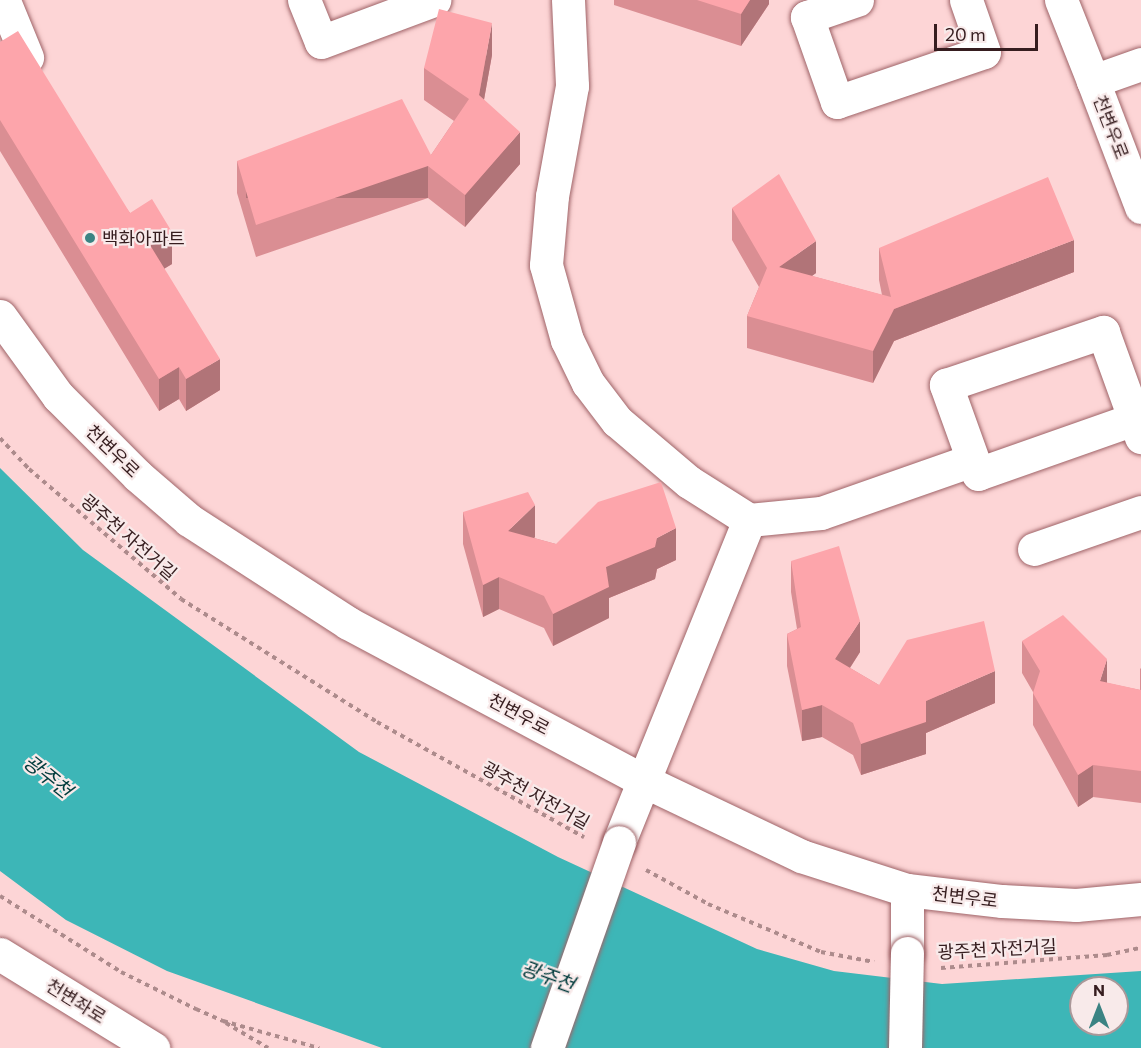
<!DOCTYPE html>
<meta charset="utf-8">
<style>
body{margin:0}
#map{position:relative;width:1141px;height:1048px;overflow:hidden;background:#fdd5d6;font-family:Commissioner,"Noto Sans KR",sans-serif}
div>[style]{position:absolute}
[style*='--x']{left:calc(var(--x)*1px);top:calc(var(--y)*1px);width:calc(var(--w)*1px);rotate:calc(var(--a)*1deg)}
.water>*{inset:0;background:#3db6b7}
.path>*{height:4px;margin-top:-2px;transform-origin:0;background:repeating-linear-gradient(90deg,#ad8b8c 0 4.5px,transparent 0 9px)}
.roads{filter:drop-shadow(0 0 2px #9f6468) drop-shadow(0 0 2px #9f6468)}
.minor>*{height:33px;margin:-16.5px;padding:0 16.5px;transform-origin:16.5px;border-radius:16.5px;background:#fff}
.major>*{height:33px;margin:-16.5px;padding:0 16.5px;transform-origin:16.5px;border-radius:16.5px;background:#fff}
.bridges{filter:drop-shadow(0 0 2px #9f6468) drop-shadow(0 0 2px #9f6468)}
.minor-bridge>*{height:33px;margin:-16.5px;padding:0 16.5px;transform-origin:16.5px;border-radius:16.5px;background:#fff}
.wall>*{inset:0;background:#da8e93}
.shaded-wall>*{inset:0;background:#b17478;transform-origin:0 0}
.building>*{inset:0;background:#fda5ab}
.dots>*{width:16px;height:16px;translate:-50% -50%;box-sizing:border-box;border:3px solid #f8eaea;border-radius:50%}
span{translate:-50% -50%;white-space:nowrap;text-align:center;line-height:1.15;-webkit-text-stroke:4.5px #f8eaea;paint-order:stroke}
.street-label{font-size:18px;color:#361d1f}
.poi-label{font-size:18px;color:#361d1f}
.left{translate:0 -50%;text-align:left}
.water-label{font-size:20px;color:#013b3c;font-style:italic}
.north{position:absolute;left:1069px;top:976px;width:60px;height:60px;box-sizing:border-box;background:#f8eaea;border:2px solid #aa9899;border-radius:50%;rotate:0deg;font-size:16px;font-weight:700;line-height:24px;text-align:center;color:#361d1f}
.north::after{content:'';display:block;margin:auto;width:21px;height:27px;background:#3b8383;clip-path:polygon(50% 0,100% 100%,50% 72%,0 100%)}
.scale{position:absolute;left:934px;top:24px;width:104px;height:27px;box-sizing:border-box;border:3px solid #361d1f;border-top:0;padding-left:8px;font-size:18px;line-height:21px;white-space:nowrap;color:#361d1f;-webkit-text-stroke:4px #f8eaea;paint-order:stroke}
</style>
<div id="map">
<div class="water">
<div style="clip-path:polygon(evenodd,0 468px,83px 550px,359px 752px,558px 857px,757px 949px,834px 971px,942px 984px,1141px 971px,1141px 1048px,382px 1048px,167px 971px,66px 920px,0 871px,0 468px,1081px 988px,1117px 988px,1117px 1024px,1081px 1024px,1081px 988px)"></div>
</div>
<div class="path">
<div style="--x:0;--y:438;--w:42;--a:46.9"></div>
<div style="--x:29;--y:469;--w:200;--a:40.5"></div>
<div style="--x:181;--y:599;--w:231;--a:32.1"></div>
<div style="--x:377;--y:722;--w:237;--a:29.1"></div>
<div style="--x:646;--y:870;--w:71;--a:28.7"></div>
<div style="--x:708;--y:904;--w:123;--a:23"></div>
<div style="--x:821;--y:952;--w:54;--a:10.7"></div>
<div style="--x:0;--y:896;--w:143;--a:32.1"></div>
<div style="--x:121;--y:972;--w:84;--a:26.3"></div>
<div style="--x:196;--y:1009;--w:30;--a:24"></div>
<div style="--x:223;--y:1021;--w:100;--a:15.7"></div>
<div style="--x:941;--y:968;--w:167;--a:-4.5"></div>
<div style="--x:1107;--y:955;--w:35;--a:-12"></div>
<div style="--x:226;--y:1023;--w:49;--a:30.8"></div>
</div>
<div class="roads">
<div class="minor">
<div style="--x:304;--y:0;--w:45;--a:68"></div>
<div style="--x:321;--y:42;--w:121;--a:-20.4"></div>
<div style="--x:568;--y:0;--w:86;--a:87.3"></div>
<div style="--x:572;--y:86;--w:112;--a:100.3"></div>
<div style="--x:552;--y:196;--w:69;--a:95"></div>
<div style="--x:546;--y:265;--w:78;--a:74.4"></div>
<div style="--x:567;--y:340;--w:48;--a:64"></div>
<div style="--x:588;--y:383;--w:48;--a:52.7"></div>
<div style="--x:617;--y:421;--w:94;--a:40.3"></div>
<div style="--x:689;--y:482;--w:71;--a:32.3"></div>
<div style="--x:749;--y:520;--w:347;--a:112"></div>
<div style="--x:857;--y:0;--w:53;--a:161.2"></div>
<div style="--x:807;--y:17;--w:90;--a:70.6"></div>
<div style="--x:837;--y:102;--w:155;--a:-18.8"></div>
<div style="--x:984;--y:52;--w:55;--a:-109.1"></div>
<div style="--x:1061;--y:0;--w:87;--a:68.4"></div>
<div style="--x:1093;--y:81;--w:51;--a:-19.5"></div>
<div style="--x:0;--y:3;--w:4;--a:-27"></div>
<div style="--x:4;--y:1;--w:61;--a:67.7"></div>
<div style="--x:1093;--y:81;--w:135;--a:69.1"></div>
<div style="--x:1134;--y:419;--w:165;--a:160.6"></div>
<div style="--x:978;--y:474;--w:95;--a:-109.8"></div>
<div style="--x:946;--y:385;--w:166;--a:-18.7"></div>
<div style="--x:1103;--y:332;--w:112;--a:70.1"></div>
<div style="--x:749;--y:520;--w:72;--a:-5.6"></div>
<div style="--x:821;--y:513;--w:160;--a:-19.3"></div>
<div style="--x:1034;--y:549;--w:113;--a:-19.1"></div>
<div style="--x:907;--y:890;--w:63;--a:90"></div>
<div style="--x:0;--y:954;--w:180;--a:31.6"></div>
</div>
<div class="major">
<div style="--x:0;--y:316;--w:99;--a:54.1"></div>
<div style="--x:58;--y:396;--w:113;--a:45"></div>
<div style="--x:138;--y:476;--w:67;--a:40.8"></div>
<div style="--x:189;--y:520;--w:189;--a:32.9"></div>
<div style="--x:348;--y:623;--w:336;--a:28.1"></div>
<div style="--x:644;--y:781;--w:174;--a:25.5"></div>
<div style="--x:801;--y:856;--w:111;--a:17.8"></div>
<div style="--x:907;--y:890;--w:96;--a:6.6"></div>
<div style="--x:1002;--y:901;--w:74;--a:3.1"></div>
<div style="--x:1076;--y:905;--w:65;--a:-5.3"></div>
</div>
</div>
<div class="bridges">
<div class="minor-bridge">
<div style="--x:547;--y:1048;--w:218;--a:-70.7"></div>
<div style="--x:905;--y:1048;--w:95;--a:-88.8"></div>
</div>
</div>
<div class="wall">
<div style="clip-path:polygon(614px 0,769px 0,769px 4px,741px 46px,614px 5px)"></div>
<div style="clip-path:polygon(0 42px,130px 213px,172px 264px,164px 269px,220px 390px,186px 411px,179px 399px,159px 411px,0 151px)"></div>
<div style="clip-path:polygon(492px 55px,484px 100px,520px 164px,465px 227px,428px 198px,256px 257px,237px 193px,237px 161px,431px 155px,454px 121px,424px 100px,424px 68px)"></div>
<div style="clip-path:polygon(732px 208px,816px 273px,812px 276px,882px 295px,879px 280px,879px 248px,1074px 272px,894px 341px,873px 383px,747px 348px,747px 316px,759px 287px,732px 240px)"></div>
<div style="clip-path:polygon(463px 512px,535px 537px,534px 538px,556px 544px,676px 560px,657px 569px,655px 579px,609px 598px,609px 618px,553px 646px,544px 628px,499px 609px,483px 617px,463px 544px)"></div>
<div style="clip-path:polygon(791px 561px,860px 652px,850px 668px,879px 685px,995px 703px,926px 733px,926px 754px,861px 775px,853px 755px,822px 737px,802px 741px,787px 666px,787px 634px,797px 629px,791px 592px)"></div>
<div style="clip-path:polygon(1022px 641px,1107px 683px,1140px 690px,1140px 669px,1141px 668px,1141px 803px,1093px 797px,1078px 807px,1033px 725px,1033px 692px,1022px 673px)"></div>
</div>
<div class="shaded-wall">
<div style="clip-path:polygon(750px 0,769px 0,769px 4px,741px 46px,741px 14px)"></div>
<div style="clip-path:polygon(492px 23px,492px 55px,479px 127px,479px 95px)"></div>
<div style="clip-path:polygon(520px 132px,520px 164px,465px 227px,465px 195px)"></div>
<div style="left:428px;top:166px;width:32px;height:182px;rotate:90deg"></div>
<div style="clip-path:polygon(172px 232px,172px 264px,150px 277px,150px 245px)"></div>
<div style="clip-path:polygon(1074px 240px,1074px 272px,894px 341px,873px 383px,873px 351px,894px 309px)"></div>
<div style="clip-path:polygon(816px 241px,816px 273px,779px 299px,779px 267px)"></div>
<div style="clip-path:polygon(220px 359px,220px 390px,186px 411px,186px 379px)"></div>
<div style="clip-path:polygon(179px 367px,179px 399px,159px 411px,159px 379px)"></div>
<div style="clip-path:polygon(535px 505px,535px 537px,508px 562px,508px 531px)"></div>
<div style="clip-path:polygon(676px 528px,676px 560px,657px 569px,655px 579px,609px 598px,609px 618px,553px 646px,553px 614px,606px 567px,657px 538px)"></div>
<div style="clip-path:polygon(499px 577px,499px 609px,483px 617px,483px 585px)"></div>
<div style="clip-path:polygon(860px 621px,860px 652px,835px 691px,835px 659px)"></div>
<div style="clip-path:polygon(1107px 659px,1107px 691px,1100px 681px)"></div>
<div style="clip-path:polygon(995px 671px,995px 703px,926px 733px,926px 754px,861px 775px,861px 744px,926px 701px)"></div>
<div style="clip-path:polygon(822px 705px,822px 737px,802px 741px,802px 710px)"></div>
<div style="clip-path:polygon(1093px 765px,1093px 797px,1078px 807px,1078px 775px)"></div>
</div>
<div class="building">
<div style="clip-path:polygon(697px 0,750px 0,741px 14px)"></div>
<div style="clip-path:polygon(439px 9px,492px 23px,479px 95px,520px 132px,465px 195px,428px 166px,256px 225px,237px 161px,402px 99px,431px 155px,469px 99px,424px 68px)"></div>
<div style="clip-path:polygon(18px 31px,130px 213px,152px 199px,172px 232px,150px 245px,220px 359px,186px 379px,179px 367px,159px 379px,0 120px,0 42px)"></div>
<div style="clip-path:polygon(779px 174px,816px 241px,779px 267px,891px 297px,879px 248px,1048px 177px,1074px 240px,894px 309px,873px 351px,747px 316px,767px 268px,732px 208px)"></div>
<div style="clip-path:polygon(661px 482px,676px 528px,657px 538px,655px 547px,606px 567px,609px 587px,553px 614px,544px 596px,499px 577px,483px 585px,463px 512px,528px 492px,535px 505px,508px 531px,556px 544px,598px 502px)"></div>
<div style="clip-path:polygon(839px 546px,860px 621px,835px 659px,879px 685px,907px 640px,984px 621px,995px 671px,926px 701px,926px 722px,861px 744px,853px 723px,822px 705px,802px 710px,787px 634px,801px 627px,791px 561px)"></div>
<div style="clip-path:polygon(1063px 615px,1107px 659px,1100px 681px,1141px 690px,1141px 771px,1093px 765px,1078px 775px,1033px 693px,1040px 671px,1022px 641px)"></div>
</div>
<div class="dots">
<div style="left:90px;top:238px;background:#3b8383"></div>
</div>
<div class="street-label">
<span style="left:1111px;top:127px;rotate:69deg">천변우로</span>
<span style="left:113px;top:451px;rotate:44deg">천변우로</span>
<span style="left:129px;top:537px;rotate:41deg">광주천 자전거길</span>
<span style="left:519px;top:714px;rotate:28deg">천변우로</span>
<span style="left:536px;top:795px;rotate:29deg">광주천 자전거길</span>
<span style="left:965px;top:897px;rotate:7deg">천변우로</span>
<span style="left:997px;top:949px;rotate:-3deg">광주천 자전거길</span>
<span style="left:76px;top:1001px;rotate:32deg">천변좌로</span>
</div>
<div class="poi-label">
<span class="left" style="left:102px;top:238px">백화아파트</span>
</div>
<div class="water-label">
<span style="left:48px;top:776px;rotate:39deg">광주천</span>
<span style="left:548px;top:976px;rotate:20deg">광주천</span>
</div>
<div class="north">N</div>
<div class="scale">20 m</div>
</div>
